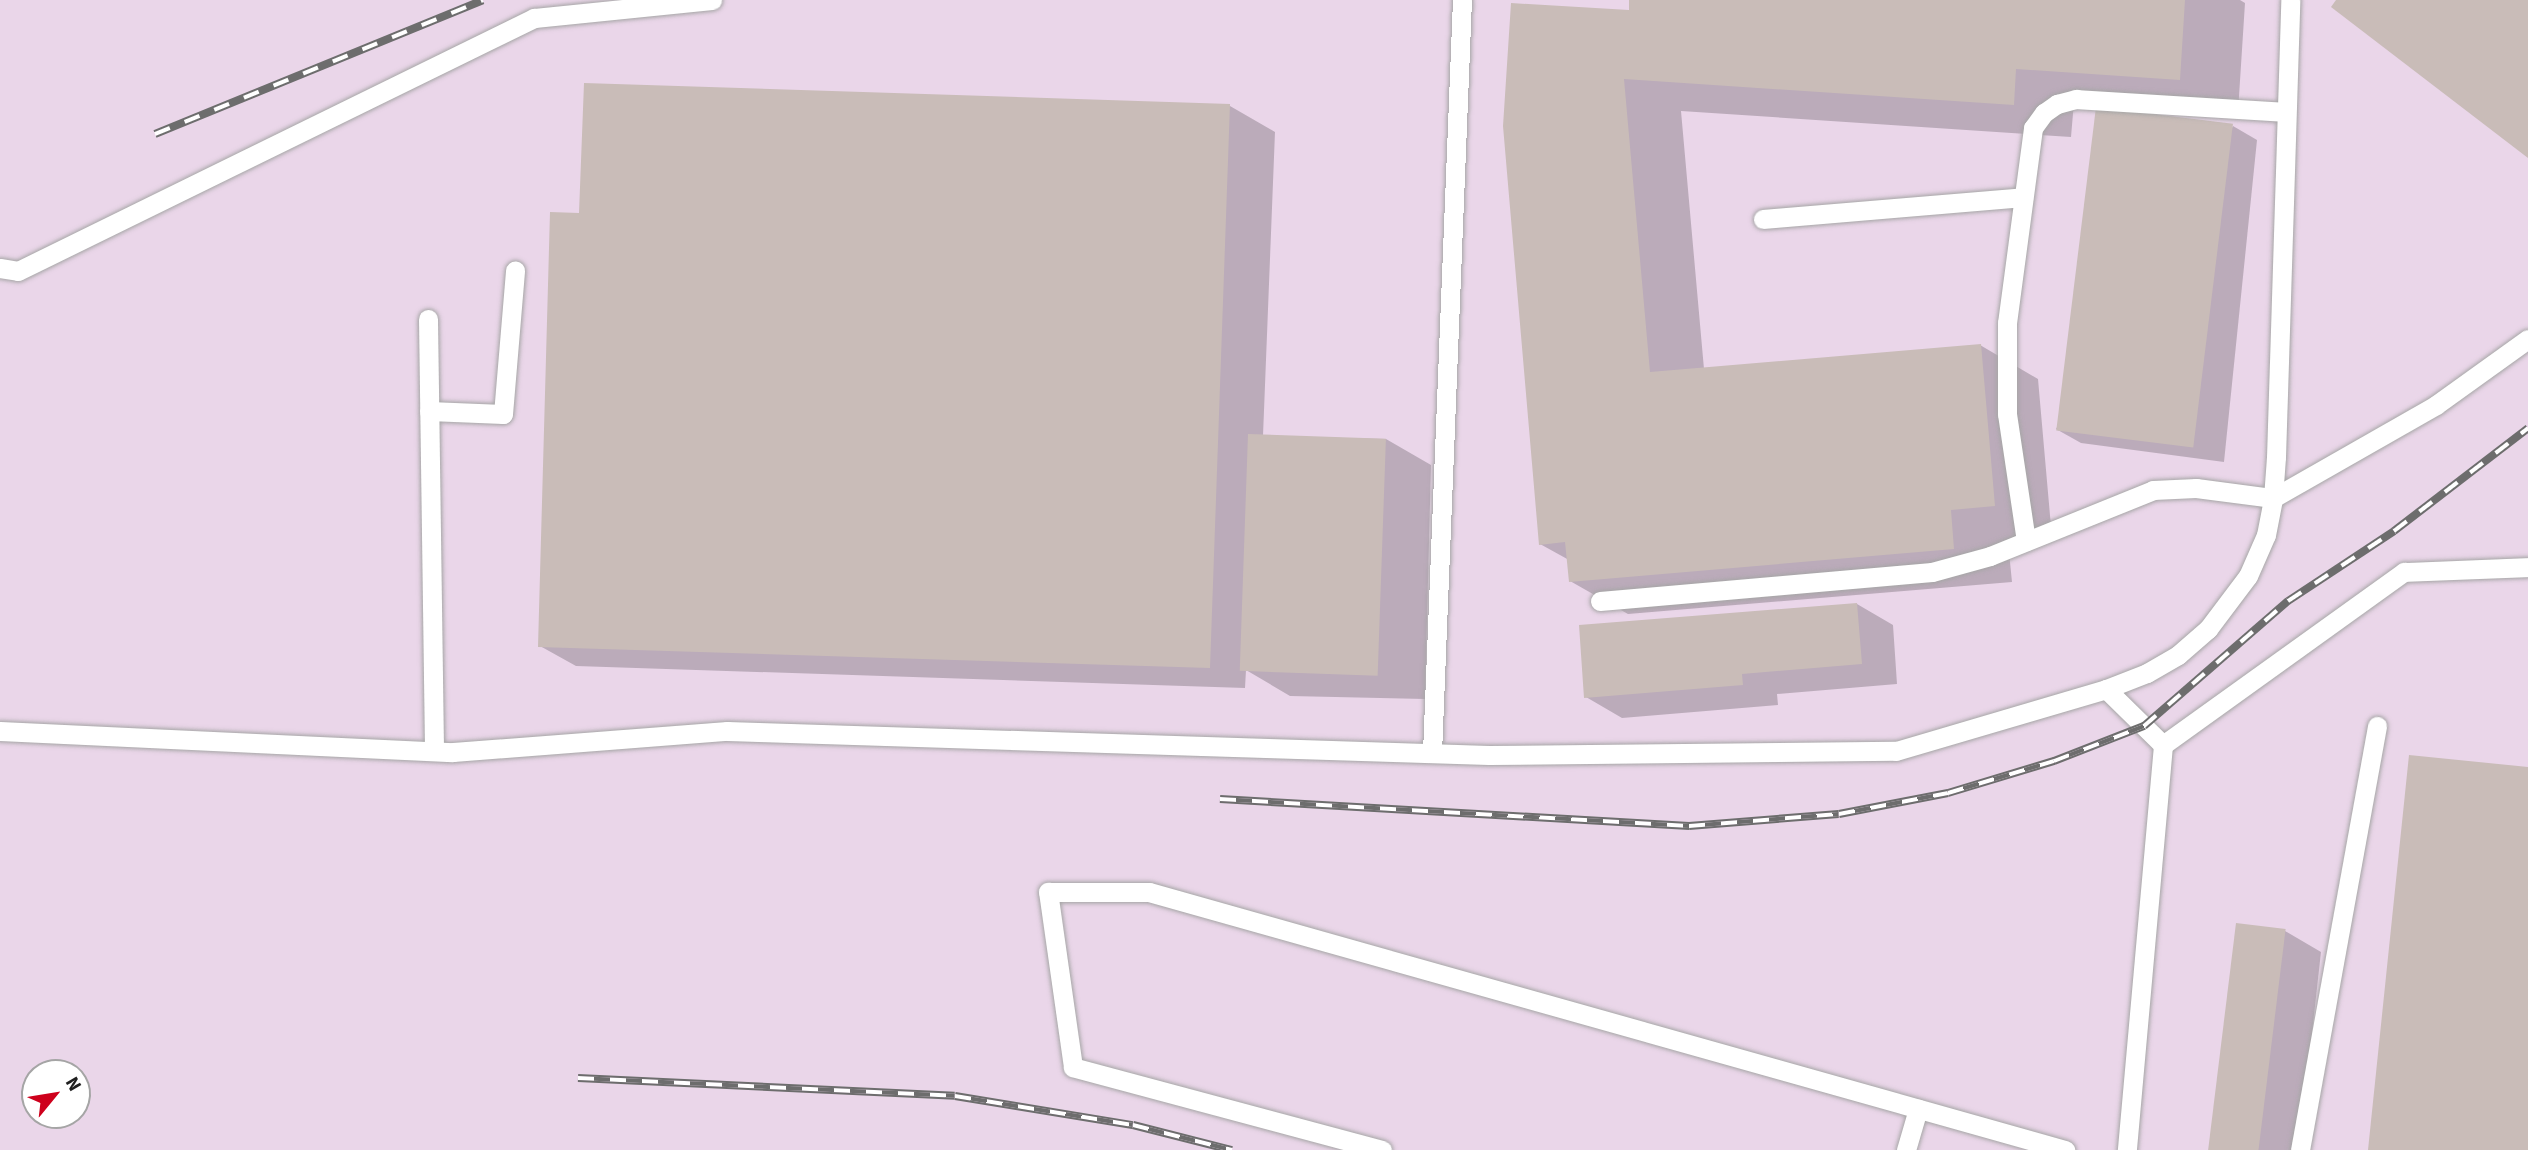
<!DOCTYPE html>
<style>
body{margin:0}
#map{position:relative;width:2528px;height:1150px;overflow:hidden;background:#f1ebe5;font-family:"Source Sans 3",sans-serif}
div>[style]{position:absolute}
[style*='--x']{left:calc(var(--x)*1px);top:calc(var(--y)*1px);width:calc(var(--w)*1px);rotate:calc(var(--a)*1deg)}
.industrial>*{inset:0;background:#ead6e9}
.shadow>*{inset:0;background:#0003}
.building>*{inset:0;background:#c9bcb8;transform-origin:0 0}
.roads{filter:drop-shadow(0 0 2px #a6a6a6) drop-shadow(0 0 2px #a6a6a6)}
.service>*{height:19px;margin:-9.5px;padding:0 9.5px;transform-origin:9.5px;border-radius:9.5px;background:#fff}
.rail>*{height:8px;margin-top:-4px;transform-origin:0;background:repeating-linear-gradient(90deg,#fff 0 16px,#6d6d6d 0 32px);box-sizing:border-box;border-block:2px solid #6d6d6d}
span{translate:-50% -50%;white-space:nowrap;text-align:center;line-height:1.15;-webkit-text-stroke:5px #fff;paint-order:stroke}
.north{position:absolute;left:21px;top:1059px;width:70px;height:70px;box-sizing:border-box;background:#fff;border:2px solid #a5a5a5;border-radius:50%;rotate:60deg;font-size:19px;font-weight:700;line-height:28px;text-align:center;color:#1f1f1f}
.north::after{content:'';display:block;margin:auto;width:24px;height:32px;background:#ce001c;clip-path:polygon(50% 0,100% 100%,50% 72%,0 100%)}
</style>
<div id="map">
<div class="industrial">
<div style="clip-path:polygon(evenodd,0 0,2528px 0,2528px 1150px,0 1150px,0 0,35px 1073px,77px 1073px,77px 1115px,35px 1115px,35px 1073px)"></div>
</div>
<div class="shadow">
<div style="clip-path:polygon(1631px 0,2240px 0,2245px 3px,2238px 112px,2074px 102px,2071px 137px,1681px 111px,1704px 369px,1980px 345px,2038px 379px,2052px 538px,2008px 542px,2012px 582px,1628px 614px,1570px 581px,1569px 560px,1540px 544px)"></div>
<div style="clip-path:polygon(1230px 106px,1275px 132px,1263px 436px,1386px 439px,1431px 465px,1425px 699px,1290px 696px,1246px 670px,1245px 688px,576px 666px,540px 646px,581px 215px)"></div>
<div style="clip-path:polygon(2233px 126px,2257px 140px,2224px 462px,2081px 443px,2056px 429px)"></div>
<div style="clip-path:polygon(1857px 604px,1893px 625px,1897px 684px,1777px 694px,1778px 705px,1622px 718px,1586px 697px)"></div>
<div style="clip-path:polygon(2285px 931px,2321px 952px,2299px 1150px,2211px 1150px)"></div>
</div>
<div class="building">
<div style="clip-path:polygon(1629px 0,2185px 0,2180px 80px,2016px 69px,2014px 105px,1624px 79px,1650px 372px,1981px 344px,1995px 506px,1951px 510px,1954px 549px,1569px 582px,1565px 542px,1539px 545px,1503px 126px,1511px 3px,1629px 10px)"></div>
<div style="clip-path:polygon(2336px 0,2528px 0,2528px 158px,2331px 7px)"></div>
<div style="clip-path:polygon(584px 83px,1230px 104px,1210px 668px,538px 647px,550px 212px,579px 213px)"></div>
<div style="left:2096px;top:107px;width:138px;height:326px;rotate:7deg"></div>
<div style="left:1248px;top:434px;width:138px;height:237px;rotate:2deg"></div>
<div style="clip-path:polygon(1857px 603px,1862px 664px,1742px 674px,1743px 685px,1584px 698px,1579px 625px)"></div>
<div style="clip-path:polygon(2409px 755px,2528px 767px,2528px 1150px,2368px 1150px)"></div>
<div style="left:2236px;top:923px;width:50px;height:229px;rotate:7deg"></div>
</div>
<div class="roads">
<div class="service">
<div style="--x:1763;--y:219;--w:261;--a:-4.8"></div>
<div style="--x:0;--y:268;--w:18;--a:9"></div>
<div style="--x:18;--y:271;--w:575;--a:-26.12"></div>
<div style="--x:534;--y:18;--w:179;--a:-5.8"></div>
<div style="--x:428;--y:319;--w:432;--a:89.2"></div>
<div style="--x:429;--y:411;--w:74;--a:2.3"></div>
<div style="--x:503;--y:414;--w:144;--a:-85.2"></div>
<div style="--x:2026;--y:541;--w:128;--a:-98.5"></div>
<div style="--x:2007;--y:414;--w:91;--a:-90"></div>
<div style="--x:2007;--y:323;--w:197;--a:-82.4"></div>
<div style="--x:2033;--y:128;--w:19;--a:-54"></div>
<div style="--x:2044;--y:113;--w:16;--a:-35"></div>
<div style="--x:2057;--y:104;--w:20;--a:-15"></div>
<div style="--x:2076;--y:99;--w:210;--a:3.5"></div>
<div style="--x:1600;--y:601;--w:333;--a:-5"></div>
<div style="--x:1932;--y:572;--w:60;--a:-15.4"></div>
<div style="--x:1990;--y:556;--w:176;--a:-22"></div>
<div style="--x:2153;--y:490;--w:43;--a:-2.7"></div>
<div style="--x:2196;--y:488;--w:78;--a:7.4"></div>
<div style="--x:2273;--y:498;--w:188;--a:-29.7"></div>
<div style="--x:2436;--y:405;--w:113;--a:-35.7"></div>
<div style="--x:2106;--y:689;--w:80;--a:44.5"></div>
<div style="--x:2163;--y:745;--w:407;--a:95.1"></div>
<div style="--x:0;--y:731;--w:453;--a:2.7"></div>
<div style="--x:453;--y:752;--w:275;--a:-4.4"></div>
<div style="--x:727;--y:731;--w:762;--a:1.8"></div>
<div style="--x:1489;--y:755;--w:407;--a:-0.6"></div>
<div style="--x:1896;--y:751;--w:219;--a:-16.4"></div>
<div style="--x:2106;--y:689;--w:44;--a:-21.3"></div>
<div style="--x:2147;--y:673;--w:36;--a:-30"></div>
<div style="--x:2178;--y:655;--w:40;--a:-41"></div>
<div style="--x:2208;--y:629;--w:66;--a:-53"></div>
<div style="--x:2248;--y:576;--w:45;--a:-66.3"></div>
<div style="--x:2266;--y:535;--w:38;--a:-79"></div>
<div style="--x:2273;--y:498;--w:41;--a:-85.8"></div>
<div style="--x:2276;--y:457;--w:457;--a:-88.2"></div>
<div style="--x:2163;--y:745;--w:297;--a:-35.7"></div>
<div style="--x:2404;--y:572;--w:124;--a:-2.3"></div>
<div style="--x:1432;--y:753;--w:754;--a:-87.72"></div>
<div style="--x:1382;--y:1150;--w:320;--a:-165"></div>
<div style="--x:1073;--y:1067;--w:177;--a:-98.1"></div>
<div style="--x:1048;--y:892;--w:101;--a:0"></div>
<div style="--x:1149;--y:892;--w:952;--a:15.73"></div>
<div style="--x:1906;--y:1150;--w:43;--a:-73.7"></div>
<div style="--x:2300;--y:1150;--w:431;--a:-79.7"></div>
</div>
</div>
<div class="rail">
<div style="--x:155;--y:134;--w:354;--a:-22.2"></div>
<div style="--x:1220;--y:799;--w:470;--a:3.3"></div>
<div style="--x:1689;--y:826;--w:150;--a:-4.6"></div>
<div style="--x:1839;--y:814;--w:111;--a:-10.9"></div>
<div style="--x:1948;--y:793;--w:111;--a:-16.8"></div>
<div style="--x:2054;--y:761;--w:97;--a:-21.3"></div>
<div style="--x:2144;--y:726;--w:191;--a:-41"></div>
<div style="--x:2288;--y:601;--w:127;--a:-33.4"></div>
<div style="--x:2394;--y:531;--w:169;--a:-37.5"></div>
<div style="--x:578;--y:1078;--w:377;--a:2.7"></div>
<div style="--x:955;--y:1096;--w:180;--a:9.3"></div>
<div style="--x:1133;--y:1125;--w:102;--a:14.2"></div>
</div>
<div class="north">N</div>
</div>
